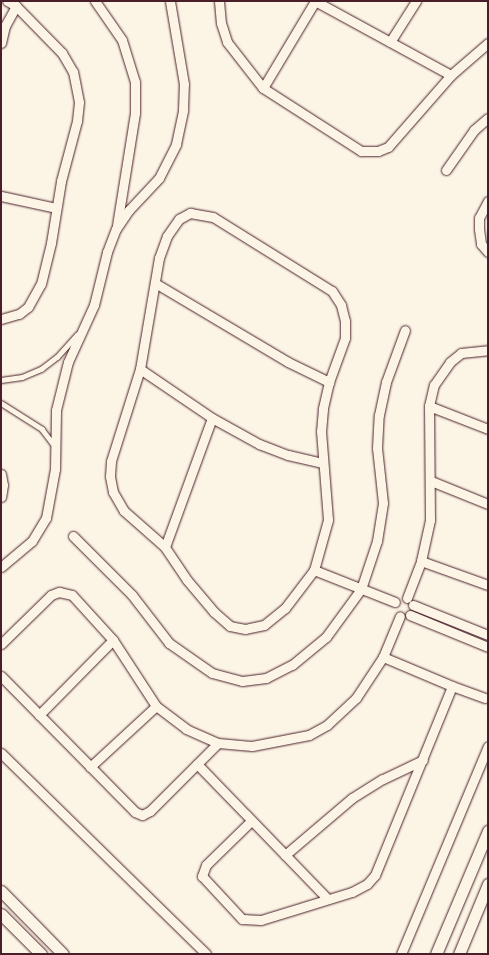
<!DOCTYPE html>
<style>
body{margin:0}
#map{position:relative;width:489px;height:955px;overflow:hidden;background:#fcf5e5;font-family:"Architects Daughter",sans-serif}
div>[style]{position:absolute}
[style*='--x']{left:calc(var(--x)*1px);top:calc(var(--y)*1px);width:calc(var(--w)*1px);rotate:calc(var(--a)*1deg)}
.roads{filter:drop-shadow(0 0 1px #4a1f2b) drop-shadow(0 0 1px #4a1f2b)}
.service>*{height:4.5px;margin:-2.25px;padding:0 2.25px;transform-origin:2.25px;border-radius:2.25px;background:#fcf5e5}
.minor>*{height:9px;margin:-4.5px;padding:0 4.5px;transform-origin:4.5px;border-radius:4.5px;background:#fcf5e5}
.tertiary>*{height:11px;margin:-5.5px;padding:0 5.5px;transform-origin:5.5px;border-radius:5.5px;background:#fcf5e5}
span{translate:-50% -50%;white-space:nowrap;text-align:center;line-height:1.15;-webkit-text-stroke:3.5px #fcf5e5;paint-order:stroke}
.frame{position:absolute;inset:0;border:2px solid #4a1f2b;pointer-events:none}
</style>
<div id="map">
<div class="roads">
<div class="service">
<div style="--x:1;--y:380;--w:21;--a:-8"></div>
<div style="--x:22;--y:377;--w:21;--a:-23"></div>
<div style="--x:41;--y:369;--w:20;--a:-37"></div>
<div style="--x:57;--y:357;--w:30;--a:-48"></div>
<div style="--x:1;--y:403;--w:49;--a:32.4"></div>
<div style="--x:42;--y:429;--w:20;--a:53"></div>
</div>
<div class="minor">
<div style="--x:95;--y:1;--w:47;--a:55.3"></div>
<div style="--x:122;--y:40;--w:44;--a:72.8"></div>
<div style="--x:135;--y:82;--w:31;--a:90"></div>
<div style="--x:135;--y:113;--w:114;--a:99.1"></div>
<div style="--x:219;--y:1;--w:22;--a:85"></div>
<div style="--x:221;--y:23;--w:20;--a:72"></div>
<div style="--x:227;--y:42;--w:58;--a:52"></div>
<div style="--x:263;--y:88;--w:117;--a:32.7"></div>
<div style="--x:361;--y:151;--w:17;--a:0"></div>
<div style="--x:378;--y:151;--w:11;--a:-22"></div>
<div style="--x:388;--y:147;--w:96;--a:-48.8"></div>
<div style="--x:451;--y:75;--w:49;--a:-40.9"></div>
<div style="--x:315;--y:1;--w:155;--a:28.6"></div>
<div style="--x:390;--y:42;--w:49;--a:-57.6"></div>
<div style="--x:1;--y:43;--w:17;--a:-77"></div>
<div style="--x:5;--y:26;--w:23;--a:-61"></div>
<div style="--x:263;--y:88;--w:101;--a:-59.1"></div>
<div style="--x:446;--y:170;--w:49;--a:-55"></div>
<div style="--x:474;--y:130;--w:18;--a:-41"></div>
<div style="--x:1;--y:196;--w:56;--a:12.3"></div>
<div style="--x:488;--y:201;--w:19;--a:118"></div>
<div style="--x:479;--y:218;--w:11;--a:90"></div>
<div style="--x:479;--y:229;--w:15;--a:82"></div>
<div style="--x:481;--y:244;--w:11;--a:49"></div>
<div style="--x:190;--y:213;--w:23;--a:10"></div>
<div style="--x:213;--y:217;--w:140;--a:31.9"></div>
<div style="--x:332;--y:291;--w:17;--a:57"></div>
<div style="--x:341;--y:305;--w:16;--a:76"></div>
<div style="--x:345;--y:321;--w:17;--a:90"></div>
<div style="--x:345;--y:338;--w:47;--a:110"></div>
<div style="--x:329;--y:382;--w:28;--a:103"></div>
<div style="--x:323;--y:409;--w:22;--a:95"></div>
<div style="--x:321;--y:431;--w:89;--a:85.5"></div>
<div style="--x:328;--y:520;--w:52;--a:105.6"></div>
<div style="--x:314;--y:570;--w:48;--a:127.3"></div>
<div style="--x:285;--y:608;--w:27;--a:141"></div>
<div style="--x:264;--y:625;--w:19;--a:168"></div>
<div style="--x:245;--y:629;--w:15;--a:-169"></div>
<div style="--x:230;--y:626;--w:21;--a:-139"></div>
<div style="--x:214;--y:612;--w:42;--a:-130.2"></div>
<div style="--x:187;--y:580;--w:40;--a:-124"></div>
<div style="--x:165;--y:547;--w:55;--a:-138.7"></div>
<div style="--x:124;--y:511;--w:22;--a:-120"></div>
<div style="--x:113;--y:492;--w:16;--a:-101"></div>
<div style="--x:110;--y:476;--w:15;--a:-86"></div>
<div style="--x:111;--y:461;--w:96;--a:-72.5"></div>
<div style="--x:140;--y:369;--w:113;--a:-80.3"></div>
<div style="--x:159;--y:258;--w:23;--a:-70"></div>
<div style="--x:167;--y:236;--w:21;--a:-55"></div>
<div style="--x:179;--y:219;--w:13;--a:-29"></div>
<div style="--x:155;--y:283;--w:155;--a:30.7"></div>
<div style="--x:288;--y:362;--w:46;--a:26"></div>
<div style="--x:1;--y:319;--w:19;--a:-16"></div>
<div style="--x:19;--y:314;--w:11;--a:-38"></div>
<div style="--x:28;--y:307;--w:26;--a:-61"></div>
<div style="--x:41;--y:284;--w:42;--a:-76.3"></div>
<div style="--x:51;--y:243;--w:63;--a:-80.8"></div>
<div style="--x:61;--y:181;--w:62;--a:-75.1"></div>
<div style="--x:77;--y:121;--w:19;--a:-84"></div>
<div style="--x:79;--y:102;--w:31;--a:-101"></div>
<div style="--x:73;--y:72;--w:22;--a:-120"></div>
<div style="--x:62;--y:53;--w:66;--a:-134.4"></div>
<div style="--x:16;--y:6;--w:10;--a:-151"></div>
<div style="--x:140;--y:369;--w:87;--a:34.2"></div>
<div style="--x:212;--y:418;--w:54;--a:29"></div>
<div style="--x:259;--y:444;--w:31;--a:21"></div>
<div style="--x:288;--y:455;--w:36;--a:13"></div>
<div style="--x:429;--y:406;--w:63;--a:21.3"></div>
<div style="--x:1;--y:474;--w:11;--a:80"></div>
<div style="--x:3;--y:485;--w:12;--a:99"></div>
<div style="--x:431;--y:481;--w:61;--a:22"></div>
<div style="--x:73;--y:536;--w:83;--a:45"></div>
<div style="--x:132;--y:595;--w:61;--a:52.4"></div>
<div style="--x:169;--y:643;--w:52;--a:34.9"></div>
<div style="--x:212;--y:673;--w:31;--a:15"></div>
<div style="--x:242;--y:681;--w:24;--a:-7"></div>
<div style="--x:266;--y:678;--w:29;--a:-27"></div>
<div style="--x:292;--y:665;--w:44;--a:-39.5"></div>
<div style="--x:326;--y:637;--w:59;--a:-53.9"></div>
<div style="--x:361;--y:589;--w:51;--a:-71.6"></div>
<div style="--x:377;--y:541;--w:38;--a:-81"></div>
<div style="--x:383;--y:503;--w:55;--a:-96.2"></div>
<div style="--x:377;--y:448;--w:33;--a:-87"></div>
<div style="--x:379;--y:415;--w:34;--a:-78"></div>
<div style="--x:386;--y:382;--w:55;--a:-69.9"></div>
<div style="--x:165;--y:547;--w:137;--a:-70"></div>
<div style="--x:421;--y:561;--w:71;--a:19.7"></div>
<div style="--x:1;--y:567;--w:40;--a:-40"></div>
<div style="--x:32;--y:541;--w:27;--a:-59"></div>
<div style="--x:46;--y:518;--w:50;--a:-79.6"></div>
<div style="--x:55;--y:469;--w:59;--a:-89"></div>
<div style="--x:56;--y:410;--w:49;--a:-76"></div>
<div style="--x:68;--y:362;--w:63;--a:-65.5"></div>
<div style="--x:94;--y:305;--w:55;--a:-76.2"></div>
<div style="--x:107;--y:252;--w:25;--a:-69"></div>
<div style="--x:116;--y:229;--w:23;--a:-56"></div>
<div style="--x:129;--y:210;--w:44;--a:-46.8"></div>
<div style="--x:159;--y:178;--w:38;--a:-63"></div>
<div style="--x:176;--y:144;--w:35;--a:-78"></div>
<div style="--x:183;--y:110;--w:26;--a:-88"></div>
<div style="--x:184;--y:84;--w:84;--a:-99.6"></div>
<div style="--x:314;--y:570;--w:87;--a:21.6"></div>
<div style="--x:407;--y:598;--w:40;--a:-69"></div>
<div style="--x:421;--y:561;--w:42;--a:-77.6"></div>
<div style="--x:430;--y:520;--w:114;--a:-90.5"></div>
<div style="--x:429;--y:406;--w:22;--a:-77"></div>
<div style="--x:434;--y:385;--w:28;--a:-55"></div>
<div style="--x:450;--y:362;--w:14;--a:-39"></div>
<div style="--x:461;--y:353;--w:27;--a:-6"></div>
<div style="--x:413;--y:605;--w:81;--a:21.8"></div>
<div style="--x:410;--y:615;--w:84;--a:22.3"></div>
<div style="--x:1;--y:644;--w:70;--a:-44.4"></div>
<div style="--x:51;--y:595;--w:9;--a:-21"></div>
<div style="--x:59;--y:592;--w:13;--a:13"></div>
<div style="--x:72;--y:595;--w:61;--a:47.7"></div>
<div style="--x:113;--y:640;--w:79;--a:56.9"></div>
<div style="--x:156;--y:706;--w:38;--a:37"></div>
<div style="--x:186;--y:729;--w:35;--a:24"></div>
<div style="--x:218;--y:743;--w:34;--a:5"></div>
<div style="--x:252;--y:746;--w:58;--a:-10.9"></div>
<div style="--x:309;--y:735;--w:21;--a:-29"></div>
<div style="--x:327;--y:725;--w:40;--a:-43"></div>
<div style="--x:356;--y:698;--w:49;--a:-56.6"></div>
<div style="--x:383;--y:657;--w:44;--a:-67.5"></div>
<div style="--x:1;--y:676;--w:191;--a:45.4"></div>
<div style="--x:135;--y:812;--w:8;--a:23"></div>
<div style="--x:142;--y:815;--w:9;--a:-27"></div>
<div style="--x:150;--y:811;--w:96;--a:-45"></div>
<div style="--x:452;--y:686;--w:35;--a:20"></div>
<div style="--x:39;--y:715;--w:105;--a:-45.4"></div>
<div style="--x:1;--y:753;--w:287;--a:44.4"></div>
<div style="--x:197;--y:764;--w:188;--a:45.9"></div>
<div style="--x:90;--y:767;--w:90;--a:-42.7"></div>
<div style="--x:251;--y:821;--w:63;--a:135.6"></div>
<div style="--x:206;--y:865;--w:12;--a:110"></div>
<div style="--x:202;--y:876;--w:59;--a:47.1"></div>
<div style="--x:242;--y:919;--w:19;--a:3"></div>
<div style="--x:261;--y:920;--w:95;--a:-17.1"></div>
<div style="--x:352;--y:892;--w:17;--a:-28"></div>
<div style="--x:367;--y:884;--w:12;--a:-48"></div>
<div style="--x:375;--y:875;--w:204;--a:-67.8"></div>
<div style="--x:452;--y:686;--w:75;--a:-157.2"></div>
<div style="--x:285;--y:855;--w:88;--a:-40.4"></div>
<div style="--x:352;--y:798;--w:36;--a:-32"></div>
<div style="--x:383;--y:779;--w:44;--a:-25.4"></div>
<div style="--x:401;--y:954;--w:225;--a:-67.3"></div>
</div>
<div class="tertiary">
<div style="--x:1;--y:891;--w:88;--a:45.5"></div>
<div style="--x:1;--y:914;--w:57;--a:45"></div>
<div style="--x:436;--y:954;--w:134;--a:-67.1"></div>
<div style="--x:459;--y:954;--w:76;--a:-67.5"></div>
</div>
</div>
<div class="frame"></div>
</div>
